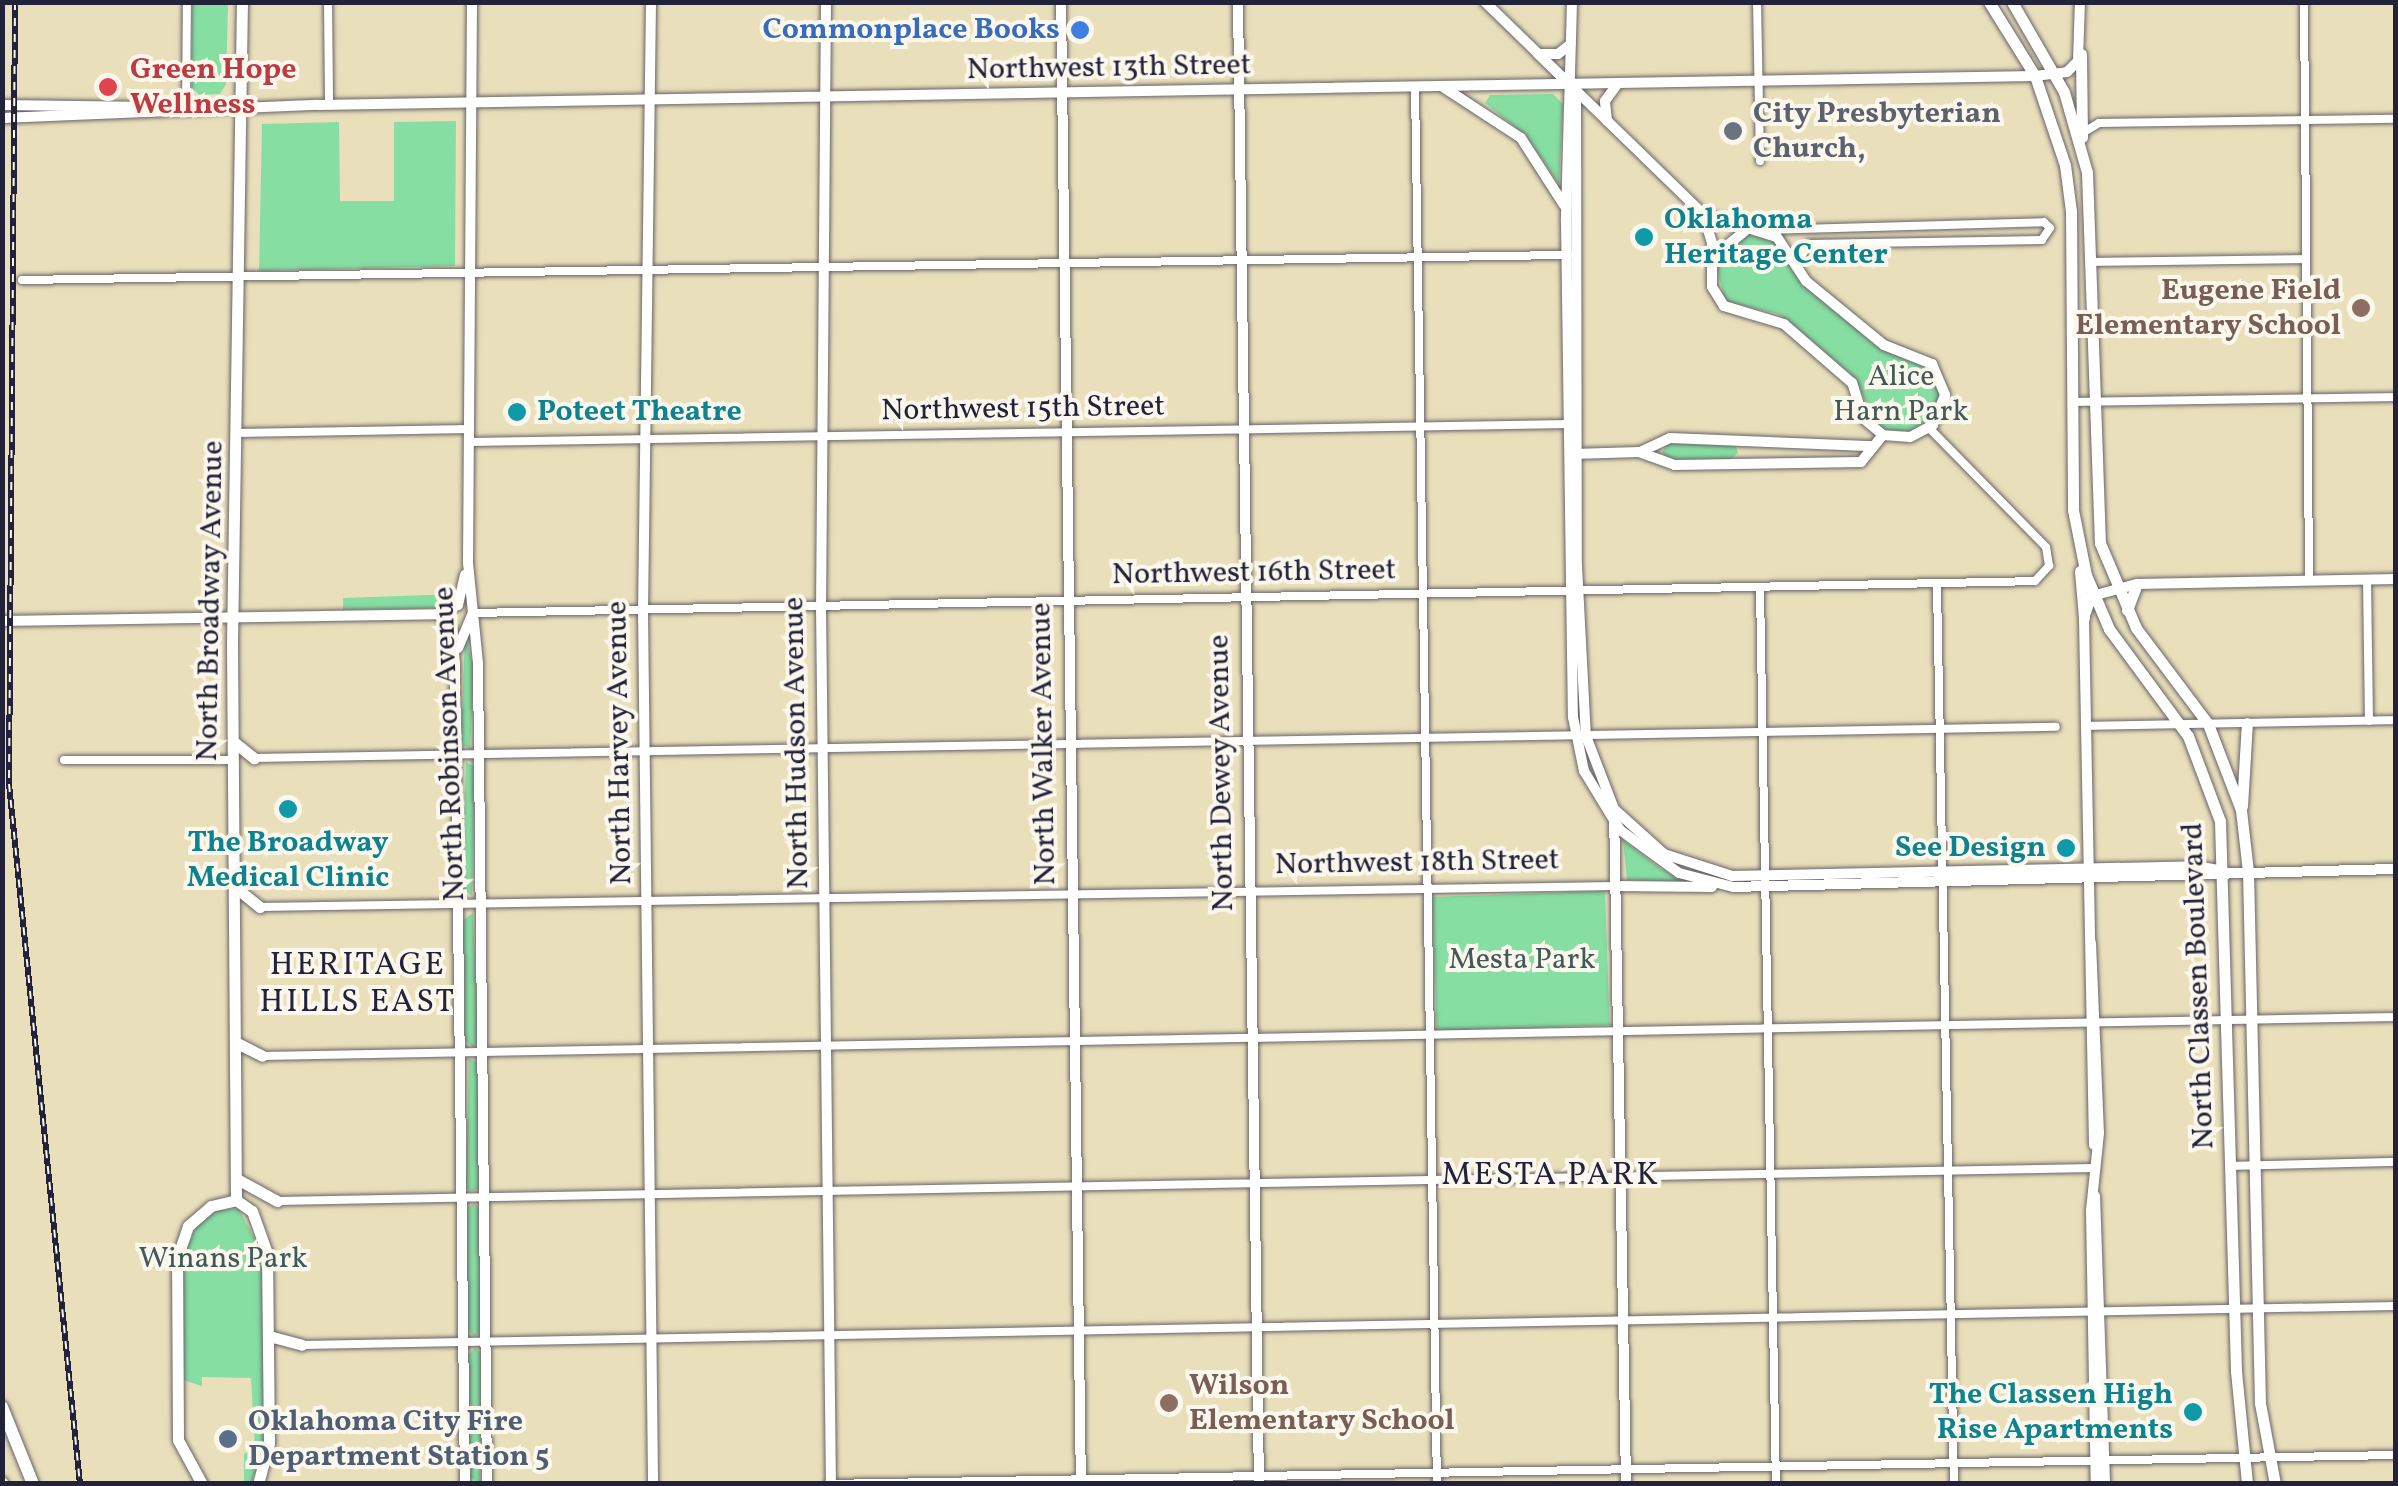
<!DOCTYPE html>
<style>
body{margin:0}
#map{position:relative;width:2398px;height:1486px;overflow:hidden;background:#e9dfbb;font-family:Vollkorn,serif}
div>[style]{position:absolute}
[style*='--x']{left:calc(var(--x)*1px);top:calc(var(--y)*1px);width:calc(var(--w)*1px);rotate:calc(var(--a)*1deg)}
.green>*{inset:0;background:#86dea2;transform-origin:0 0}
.roads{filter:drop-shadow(0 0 2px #686468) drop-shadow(0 0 2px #686468)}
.street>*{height:8px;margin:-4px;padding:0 4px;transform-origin:4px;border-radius:4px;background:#fff}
.secondary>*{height:10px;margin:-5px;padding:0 5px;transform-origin:5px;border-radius:5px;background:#fff}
.primary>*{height:11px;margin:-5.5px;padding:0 5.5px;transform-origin:5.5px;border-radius:5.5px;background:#fff}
.highway>*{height:12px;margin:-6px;padding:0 6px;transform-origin:6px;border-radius:6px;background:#fff}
.rail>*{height:6px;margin-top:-3px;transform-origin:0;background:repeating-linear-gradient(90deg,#fbf7ec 0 8px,#22223b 0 16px);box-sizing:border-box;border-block:2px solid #22223b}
.dots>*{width:28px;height:28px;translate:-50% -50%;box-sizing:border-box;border:5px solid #fbf7ec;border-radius:50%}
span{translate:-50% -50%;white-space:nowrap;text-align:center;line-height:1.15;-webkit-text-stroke:8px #fbf7ec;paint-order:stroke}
.shop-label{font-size:30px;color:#366cbe;font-weight:700}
.right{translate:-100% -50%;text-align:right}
.street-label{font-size:30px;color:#22223b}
.health-label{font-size:30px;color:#be3a42;font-weight:700}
.left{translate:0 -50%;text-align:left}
.worship-label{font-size:30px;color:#5b616d;font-weight:700}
.culture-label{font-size:30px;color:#0d838f;font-weight:700}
.education-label{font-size:30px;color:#785e54;font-weight:700}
.park-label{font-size:30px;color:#405a5a}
.service-label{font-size:30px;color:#4e5e75;font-weight:700}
.neighbourhood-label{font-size:32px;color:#22223b;letter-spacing:2.5px}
.frame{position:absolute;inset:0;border:5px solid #22223b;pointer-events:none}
</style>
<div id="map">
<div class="green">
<div style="clip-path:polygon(192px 3px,228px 3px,226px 84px,220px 94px,199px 95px,192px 87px)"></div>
<div style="clip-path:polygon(1553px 94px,1563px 104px,1559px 184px,1526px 136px,1485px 103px,1490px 95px)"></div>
<div style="clip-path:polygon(456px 121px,455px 266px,259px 271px,262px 124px,339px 122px,340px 201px,394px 201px,394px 122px)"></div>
<div style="clip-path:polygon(1747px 234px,1775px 242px,1798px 279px,1883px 350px,1931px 369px,1940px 393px,1932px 418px,1906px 434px,1881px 428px,1850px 373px,1778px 314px,1725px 301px,1716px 265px)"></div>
<div style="clip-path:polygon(1668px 442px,1735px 444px,1738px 453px,1730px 460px,1671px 461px,1662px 453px)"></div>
<div style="clip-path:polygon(457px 594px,454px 604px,440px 608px,343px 610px,343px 598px)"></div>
<div style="clip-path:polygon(465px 633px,474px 670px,470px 749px,461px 745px)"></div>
<div style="clip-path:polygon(466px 762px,475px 767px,472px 896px,462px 889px)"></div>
<div style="clip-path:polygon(1623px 840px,1661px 869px,1686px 882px,1627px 880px)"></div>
<div style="left:1605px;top:891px;width:134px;height:173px;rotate:88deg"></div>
<div style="clip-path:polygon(473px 913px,478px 1041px,473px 1047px,464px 1040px,463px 920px)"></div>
<div style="clip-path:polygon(469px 1059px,477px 1062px,480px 1188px,472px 1191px,466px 1188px)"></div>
<div style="clip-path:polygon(474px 1204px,479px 1208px,481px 1333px,474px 1336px,468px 1330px,466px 1209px)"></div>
<div style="clip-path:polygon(239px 1209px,263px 1255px,264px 1448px,251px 1483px,244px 1482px,244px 1454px,255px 1447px,251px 1378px,202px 1377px,202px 1386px,183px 1380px,183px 1256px,199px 1222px,217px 1210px)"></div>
<div style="clip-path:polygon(475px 1348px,482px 1354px,480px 1484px,469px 1477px,468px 1355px)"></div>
</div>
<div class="roads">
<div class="street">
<div style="--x:328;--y:2;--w:103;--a:89.4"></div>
<div style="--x:1757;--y:2;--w:159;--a:88.9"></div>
<div style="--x:2304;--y:2;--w:578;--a:89.5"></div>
<div style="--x:1415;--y:87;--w:1397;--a:89.1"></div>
<div style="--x:186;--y:108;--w:106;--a:-89.5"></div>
<div style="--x:2084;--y:132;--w:17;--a:-31"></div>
<div style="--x:2099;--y:123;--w:297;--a:-0.8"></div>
<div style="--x:1763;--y:230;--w:281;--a:-1.6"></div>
<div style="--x:2044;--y:222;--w:8;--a:45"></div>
<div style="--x:2050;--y:228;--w:14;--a:124"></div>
<div style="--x:2042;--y:240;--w:233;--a:179"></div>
<div style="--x:1809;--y:244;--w:24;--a:123"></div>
<div style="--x:2091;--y:262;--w:215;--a:-0.8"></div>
<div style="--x:22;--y:280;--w:1546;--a:-0.93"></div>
<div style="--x:2074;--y:402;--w:322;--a:-0.9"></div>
<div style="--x:237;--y:433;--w:233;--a:-1"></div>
<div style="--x:470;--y:442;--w:1100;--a:-0.94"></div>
<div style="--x:2367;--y:579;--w:142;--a:89.2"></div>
<div style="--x:1937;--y:586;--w:898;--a:88.92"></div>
<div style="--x:1760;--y:589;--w:895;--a:88.98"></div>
<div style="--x:473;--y:613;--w:1562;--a:-1.17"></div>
<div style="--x:2035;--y:581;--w:21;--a:-47"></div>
<div style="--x:2049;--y:566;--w:19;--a:-99"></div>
<div style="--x:2046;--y:547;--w:167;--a:-134.5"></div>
<div style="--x:2086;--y:726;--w:310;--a:-1.1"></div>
<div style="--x:254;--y:758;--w:1802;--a:-0.99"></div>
<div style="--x:64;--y:760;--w:170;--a:0"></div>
<div style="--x:260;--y:907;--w:1355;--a:-0.89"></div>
<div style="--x:262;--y:1056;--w:2134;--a:-1.05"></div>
<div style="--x:2231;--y:1166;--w:165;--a:-1.4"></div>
<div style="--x:277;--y:1201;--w:1818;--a:-1.04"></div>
<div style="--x:302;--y:1345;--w:2094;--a:-1.07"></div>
<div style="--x:828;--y:1484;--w:1568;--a:-1.06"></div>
</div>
<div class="secondary">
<div style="--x:472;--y:2;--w:561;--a:90.41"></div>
<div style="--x:468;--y:563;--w:101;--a:84.3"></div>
<div style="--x:478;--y:664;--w:820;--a:89.37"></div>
<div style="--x:651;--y:2;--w:608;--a:90.75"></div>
<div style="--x:643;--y:610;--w:874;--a:89.34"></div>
<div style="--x:826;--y:2;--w:604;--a:90.47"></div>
<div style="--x:821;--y:606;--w:878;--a:89.35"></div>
<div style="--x:1061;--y:2;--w:1482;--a:89.23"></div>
<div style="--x:1238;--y:2;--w:1482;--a:89.19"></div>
<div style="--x:1485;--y:2;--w:304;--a:44.2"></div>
<div style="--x:1703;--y:214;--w:77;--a:17.3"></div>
<div style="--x:1777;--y:237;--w:53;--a:56.6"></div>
<div style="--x:1806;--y:281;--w:101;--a:39.4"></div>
<div style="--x:1884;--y:345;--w:52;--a:21.6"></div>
<div style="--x:1932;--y:364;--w:34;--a:67"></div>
<div style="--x:1945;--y:395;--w:32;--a:112"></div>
<div style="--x:1933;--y:425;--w:26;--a:152"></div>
<div style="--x:1910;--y:437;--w:27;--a:-176"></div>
<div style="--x:1883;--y:435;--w:26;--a:-140"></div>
<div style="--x:1863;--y:418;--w:37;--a:-107"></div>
<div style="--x:1852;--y:383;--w:90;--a:-139.1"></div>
<div style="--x:1784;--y:324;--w:63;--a:-163.3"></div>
<div style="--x:1724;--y:306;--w:22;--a:-122"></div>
<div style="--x:1712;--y:287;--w:44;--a:-90"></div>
<div style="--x:1712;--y:243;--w:30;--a:-107"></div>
<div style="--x:1572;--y:2;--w:220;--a:91.6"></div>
<div style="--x:1566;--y:222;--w:495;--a:89.2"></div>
<div style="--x:1573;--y:717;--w:55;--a:78.5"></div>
<div style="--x:1584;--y:771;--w:69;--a:58.6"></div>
<div style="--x:1620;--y:830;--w:73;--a:36.1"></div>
<div style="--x:1679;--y:873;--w:56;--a:14.5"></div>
<div style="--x:1733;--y:887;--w:663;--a:-1.56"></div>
<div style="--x:1538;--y:54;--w:37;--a:44"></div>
<div style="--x:1541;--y:54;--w:17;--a:0"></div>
<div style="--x:1558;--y:54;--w:16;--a:-38"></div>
<div style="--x:1443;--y:87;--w:93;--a:33.2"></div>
<div style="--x:1521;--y:138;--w:80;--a:57.3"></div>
<div style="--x:1576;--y:91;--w:475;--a:89.9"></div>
<div style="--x:1577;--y:566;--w:170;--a:87"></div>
<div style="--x:1586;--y:736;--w:78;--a:69"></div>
<div style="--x:1614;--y:809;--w:675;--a:88.98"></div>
<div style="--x:2;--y:105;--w:149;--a:0.8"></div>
<div style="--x:2;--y:118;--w:316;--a:-2.4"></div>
<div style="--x:318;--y:105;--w:1717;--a:-0.97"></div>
<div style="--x:2035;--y:76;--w:32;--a:-7"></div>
<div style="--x:2067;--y:72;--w:16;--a:-45"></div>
<div style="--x:2078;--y:61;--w:59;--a:-88.1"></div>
<div style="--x:1607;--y:121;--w:20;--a:-96"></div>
<div style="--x:1605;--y:101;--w:22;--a:-54"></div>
<div style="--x:1713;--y:257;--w:41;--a:-39.1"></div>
<div style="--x:1640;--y:452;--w:33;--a:-25"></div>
<div style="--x:1670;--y:438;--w:203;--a:2.3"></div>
<div style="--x:1573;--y:454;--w:66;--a:-1.7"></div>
<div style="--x:1639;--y:452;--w:37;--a:20"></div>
<div style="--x:1674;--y:465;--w:187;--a:-0.9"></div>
<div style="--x:1861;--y:462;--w:35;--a:-51"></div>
<div style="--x:438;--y:614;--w:21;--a:49"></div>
<div style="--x:452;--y:630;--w:36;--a:85"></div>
<div style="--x:455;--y:666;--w:818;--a:89.3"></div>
<div style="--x:2;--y:621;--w:436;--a:-0.9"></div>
<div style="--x:438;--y:614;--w:22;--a:-24"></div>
<div style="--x:458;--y:605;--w:31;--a:-77"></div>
<div style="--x:458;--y:648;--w:38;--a:-67"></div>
<div style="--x:1614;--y:809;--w:67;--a:42"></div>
<div style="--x:1664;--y:854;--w:71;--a:17.9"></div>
<div style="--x:1732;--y:876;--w:464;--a:-1.2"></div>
<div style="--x:2196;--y:866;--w:28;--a:10"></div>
<div style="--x:1615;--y:886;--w:97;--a:0.6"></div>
<div style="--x:2091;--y:943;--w:190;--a:87.6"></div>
<div style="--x:2099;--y:1133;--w:78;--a:95.9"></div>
<div style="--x:2091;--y:1211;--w:273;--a:89"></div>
<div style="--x:2094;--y:1145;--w:527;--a:-91.09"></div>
<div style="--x:2084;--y:618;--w:23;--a:-70"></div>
<div style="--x:2092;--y:596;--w:47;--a:-14.9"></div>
<div style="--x:2137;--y:584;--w:259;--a:-1.1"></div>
<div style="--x:2095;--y:1196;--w:288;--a:88"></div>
</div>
<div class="primary">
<div style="--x:1989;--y:2;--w:87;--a:58.1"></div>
<div style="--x:2035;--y:76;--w:94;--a:71.4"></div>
<div style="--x:2065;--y:165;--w:46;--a:82.6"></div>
<div style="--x:2071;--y:211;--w:299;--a:89.6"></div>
<div style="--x:2073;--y:510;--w:66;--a:78.7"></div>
<div style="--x:2086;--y:575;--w:59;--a:66.9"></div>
<div style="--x:2109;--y:629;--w:133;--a:53.6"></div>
<div style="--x:2188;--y:736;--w:91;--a:69.4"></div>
<div style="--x:2220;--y:821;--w:550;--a:88.33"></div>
<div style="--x:2236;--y:1371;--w:114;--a:84.4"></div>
<div style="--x:2012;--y:2;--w:104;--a:60"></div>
<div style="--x:2064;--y:92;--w:83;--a:74"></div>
<div style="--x:2087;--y:172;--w:371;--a:88"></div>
<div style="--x:2100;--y:543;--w:92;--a:67"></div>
<div style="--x:2136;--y:628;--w:120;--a:53.1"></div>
<div style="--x:2208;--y:724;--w:92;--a:69"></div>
<div style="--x:2241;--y:810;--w:61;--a:83.5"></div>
<div style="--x:2248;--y:871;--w:532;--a:88.71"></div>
<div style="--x:2260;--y:1403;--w:82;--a:79.5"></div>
<div style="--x:2081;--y:54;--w:83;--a:89.3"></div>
<div style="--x:2080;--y:571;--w:47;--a:85.1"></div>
<div style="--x:2127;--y:610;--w:28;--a:-69"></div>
<div style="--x:234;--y:742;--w:26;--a:39"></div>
<div style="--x:2242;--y:806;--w:83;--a:-86.6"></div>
<div style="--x:235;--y:887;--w:32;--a:39"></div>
<div style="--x:237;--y:1043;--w:28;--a:27"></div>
<div style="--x:237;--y:1179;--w:46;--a:28.8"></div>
<div style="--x:236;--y:1200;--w:556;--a:-90.41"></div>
<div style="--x:232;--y:644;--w:642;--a:-89.11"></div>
<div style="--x:269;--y:1336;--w:34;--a:15"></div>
<div style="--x:202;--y:1484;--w:50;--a:-118.6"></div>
<div style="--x:178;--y:1440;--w:182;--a:-90.3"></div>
<div style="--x:177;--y:1258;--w:34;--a:-71"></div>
<div style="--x:188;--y:1226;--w:30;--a:-41"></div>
<div style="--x:211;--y:1206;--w:26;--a:-13"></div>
<div style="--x:236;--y:1200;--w:19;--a:35"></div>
<div style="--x:252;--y:1211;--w:45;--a:70.3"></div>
<div style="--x:267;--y:1253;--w:190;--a:89.4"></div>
<div style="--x:269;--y:1443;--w:42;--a:105"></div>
</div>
<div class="highway">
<div style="--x:2;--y:1407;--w:83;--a:68.1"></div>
<div style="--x:2;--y:1483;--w:1;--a:45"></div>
</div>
</div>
<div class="rail">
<div style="--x:15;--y:2;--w:782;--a:90.44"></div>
<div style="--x:9;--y:784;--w:704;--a:84.21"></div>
</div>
<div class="dots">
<div style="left:1080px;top:30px;background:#3f7fe0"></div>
<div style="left:108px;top:87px;background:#e0444e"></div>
<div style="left:1733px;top:131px;background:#6b7280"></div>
<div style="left:1644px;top:237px;background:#0f9aa8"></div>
<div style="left:2361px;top:308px;background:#8d6e63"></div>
<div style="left:517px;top:412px;background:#0f9aa8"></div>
<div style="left:288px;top:809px;background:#0f9aa8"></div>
<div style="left:2066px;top:848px;background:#0f9aa8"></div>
<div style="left:1169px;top:1403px;background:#8d6e63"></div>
<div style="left:2193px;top:1412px;background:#0f9aa8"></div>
<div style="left:228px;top:1439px;background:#5c6f8a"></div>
</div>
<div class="shop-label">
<span class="right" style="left:1060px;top:30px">Commonplace Books</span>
</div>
<div class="street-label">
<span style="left:1109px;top:68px;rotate:-1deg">Northwest 13th Street</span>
<span style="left:1023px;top:409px;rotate:-1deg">Northwest 15th Street</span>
<span style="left:1254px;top:573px;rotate:-1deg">Northwest 16th Street</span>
<span style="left:211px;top:601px;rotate:-89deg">North Broadway Avenue</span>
<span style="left:620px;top:743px;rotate:-91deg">North Harvey Avenue</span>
<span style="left:797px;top:743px;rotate:-91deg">North Hudson Avenue</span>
<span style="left:450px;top:744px;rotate:-92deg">North Robinson Avenue</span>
<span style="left:1044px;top:744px;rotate:-91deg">North Walker Avenue</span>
<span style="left:1222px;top:773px;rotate:-91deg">North Dewey Avenue</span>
<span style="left:1417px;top:863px;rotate:-1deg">Northwest 18th Street</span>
<span style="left:2199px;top:986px;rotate:-92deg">North Classen Boulevard</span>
</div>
<div class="health-label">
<span class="left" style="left:130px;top:87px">Green Hope<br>Wellness</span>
</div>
<div class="worship-label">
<span class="left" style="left:1753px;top:131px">City Presbyterian<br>Church,</span>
</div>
<div class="culture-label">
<span class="left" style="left:1664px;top:237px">Oklahoma<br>Heritage Center</span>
<span class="left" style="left:537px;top:412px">Poteet Theatre</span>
<span style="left:288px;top:860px">The Broadway<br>Medical Clinic</span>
<span class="right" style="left:2046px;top:848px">See Design</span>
<span class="right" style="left:2173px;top:1412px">The Classen High<br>Rise Apartments</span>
</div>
<div class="education-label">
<span class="right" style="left:2341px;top:308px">Eugene Field<br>Elementary School</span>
<span class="left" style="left:1189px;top:1403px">Wilson<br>Elementary School</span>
</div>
<div class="park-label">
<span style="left:1901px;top:394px">Alice<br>Harn Park</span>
<span style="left:1522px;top:960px">Mesta Park</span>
<span style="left:223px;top:1259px">Winans Park</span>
</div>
<div class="service-label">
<span class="left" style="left:248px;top:1439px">Oklahoma City Fire<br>Department Station 5</span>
</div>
<div class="neighbourhood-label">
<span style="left:358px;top:985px">HERITAGE<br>HILLS EAST</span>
<span style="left:1551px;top:1176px">MESTA PARK</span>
</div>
<div class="frame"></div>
</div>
